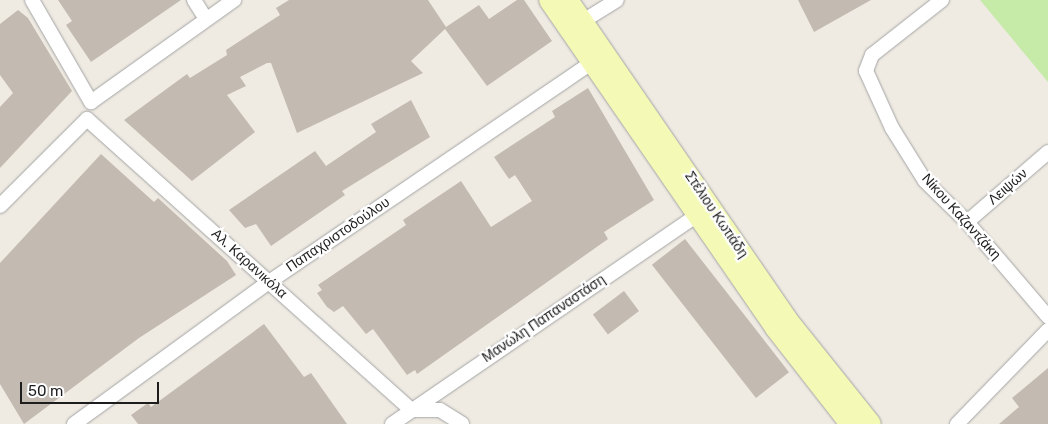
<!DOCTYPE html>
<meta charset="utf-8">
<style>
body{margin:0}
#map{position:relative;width:1048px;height:424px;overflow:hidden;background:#efebe3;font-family:Rubik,sans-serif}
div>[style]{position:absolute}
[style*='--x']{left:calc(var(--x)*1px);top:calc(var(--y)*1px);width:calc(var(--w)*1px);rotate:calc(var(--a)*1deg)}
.grass>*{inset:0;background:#c6eaa8}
.building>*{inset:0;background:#c3bab2;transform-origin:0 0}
.roads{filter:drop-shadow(0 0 1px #a4a4a4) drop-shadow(0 0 1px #a4a4a4)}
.street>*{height:14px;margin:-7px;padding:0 7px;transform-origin:7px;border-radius:7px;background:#fff}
.secondary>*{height:20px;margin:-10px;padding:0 10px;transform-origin:10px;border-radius:10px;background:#f4fab6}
span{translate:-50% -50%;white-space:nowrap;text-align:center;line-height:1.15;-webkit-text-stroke:4.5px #fff;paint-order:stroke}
.street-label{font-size:14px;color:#1d1d1d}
.scale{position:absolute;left:20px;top:382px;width:139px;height:22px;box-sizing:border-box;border:2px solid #1d1d1d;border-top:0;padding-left:6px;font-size:15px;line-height:18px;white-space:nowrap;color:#1d1d1d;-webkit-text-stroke:4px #fff;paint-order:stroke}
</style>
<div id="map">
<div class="grass">
<div style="clip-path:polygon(980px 0,1048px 0,1048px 82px)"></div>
</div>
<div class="building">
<div style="clip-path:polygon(58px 0,181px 0,91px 62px,66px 25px,72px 21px)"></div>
<div style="clip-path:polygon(289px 0,428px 0,446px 27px,479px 5px,489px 19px,517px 0,524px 0,552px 41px,487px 86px,445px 29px,411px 61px,423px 73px,297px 133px,271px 63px,267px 63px,240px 77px,246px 86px,227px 95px,255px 132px,192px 181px,124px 120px,187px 74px,190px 78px,227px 55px,226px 50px,280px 15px,276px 8px)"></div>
<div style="clip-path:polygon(798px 0,871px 0,814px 32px)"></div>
<div style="clip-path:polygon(18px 10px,28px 18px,72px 91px,0 168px,0 107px,13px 93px,0 75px,0 24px)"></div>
<div style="clip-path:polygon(588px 88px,654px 200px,604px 232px,608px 239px,417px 374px,415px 370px,407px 375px,373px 329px,366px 334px,343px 306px,334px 312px,327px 307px,317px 293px,322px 290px,318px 285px,406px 225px,403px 220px,461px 181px,491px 227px,532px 201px,515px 175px,509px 179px,494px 157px,555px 117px,552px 111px)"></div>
<div style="clip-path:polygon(411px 100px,430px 137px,342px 191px,345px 195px,271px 246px,256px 224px,245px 228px,229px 210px,315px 151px,326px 166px,376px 132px,371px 124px)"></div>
<div style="clip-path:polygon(101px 154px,154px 202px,158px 198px,227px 261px,236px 275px,139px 338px,24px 424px,0 384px,0 263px)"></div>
<div style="left:685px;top:239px;width:169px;height:42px;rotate:52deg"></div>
<div style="left:624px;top:291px;width:25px;height:39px;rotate:53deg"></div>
<div style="clip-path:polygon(264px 324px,304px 377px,311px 373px,347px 424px,138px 424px,131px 415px,148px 403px,151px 407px)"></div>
<div style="clip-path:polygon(1048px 368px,1048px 424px,999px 424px,1019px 407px,1012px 398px)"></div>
</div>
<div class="roads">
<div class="street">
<div style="--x:32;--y:0;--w:118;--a:60"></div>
<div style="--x:194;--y:0;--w:22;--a:58"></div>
<div style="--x:942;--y:0;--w:89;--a:141.8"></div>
<div style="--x:872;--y:55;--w:17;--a:111"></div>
<div style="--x:866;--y:71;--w:63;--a:65.5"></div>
<div style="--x:892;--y:128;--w:62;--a:58.1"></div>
<div style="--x:925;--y:181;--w:59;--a:44.3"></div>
<div style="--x:967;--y:222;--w:125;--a:49.5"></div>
<div style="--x:575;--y:26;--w:49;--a:-31.8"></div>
<div style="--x:91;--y:102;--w:176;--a:-35.5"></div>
<div style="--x:87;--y:119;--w:435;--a:41.9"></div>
<div style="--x:0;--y:206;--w:123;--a:-45"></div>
<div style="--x:967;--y:222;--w:107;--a:-40.8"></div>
<div style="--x:411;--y:410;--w:29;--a:0"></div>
<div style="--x:440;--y:410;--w:26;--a:32"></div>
<div style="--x:74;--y:424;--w:241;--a:-36.1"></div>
<div style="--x:269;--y:282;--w:398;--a:-34.2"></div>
<div style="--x:392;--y:424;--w:370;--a:-34.4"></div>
<div style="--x:957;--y:424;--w:131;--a:-45.9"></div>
</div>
<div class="secondary">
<div style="--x:549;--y:0;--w:398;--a:55.4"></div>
<div style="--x:775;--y:328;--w:122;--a:52"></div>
<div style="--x:568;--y:0;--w:387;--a:55.5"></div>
<div style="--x:787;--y:319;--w:134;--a:51.3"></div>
</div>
</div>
<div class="street-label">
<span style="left:1008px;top:187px;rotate:-41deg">Λειψών</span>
<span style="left:716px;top:215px;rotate:56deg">Στέλιου Κωτιάδη</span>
<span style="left:961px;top:217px;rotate:48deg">Νίκου Καζαντζάκη</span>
<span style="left:338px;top:235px;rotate:-34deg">Παπαχριστοδούλου</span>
<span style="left:249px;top:264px;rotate:42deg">Αλ. Καρανικόλα</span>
<span style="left:544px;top:319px;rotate:-34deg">Μανώλη Παπαναστάση</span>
</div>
<div class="scale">50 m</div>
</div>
